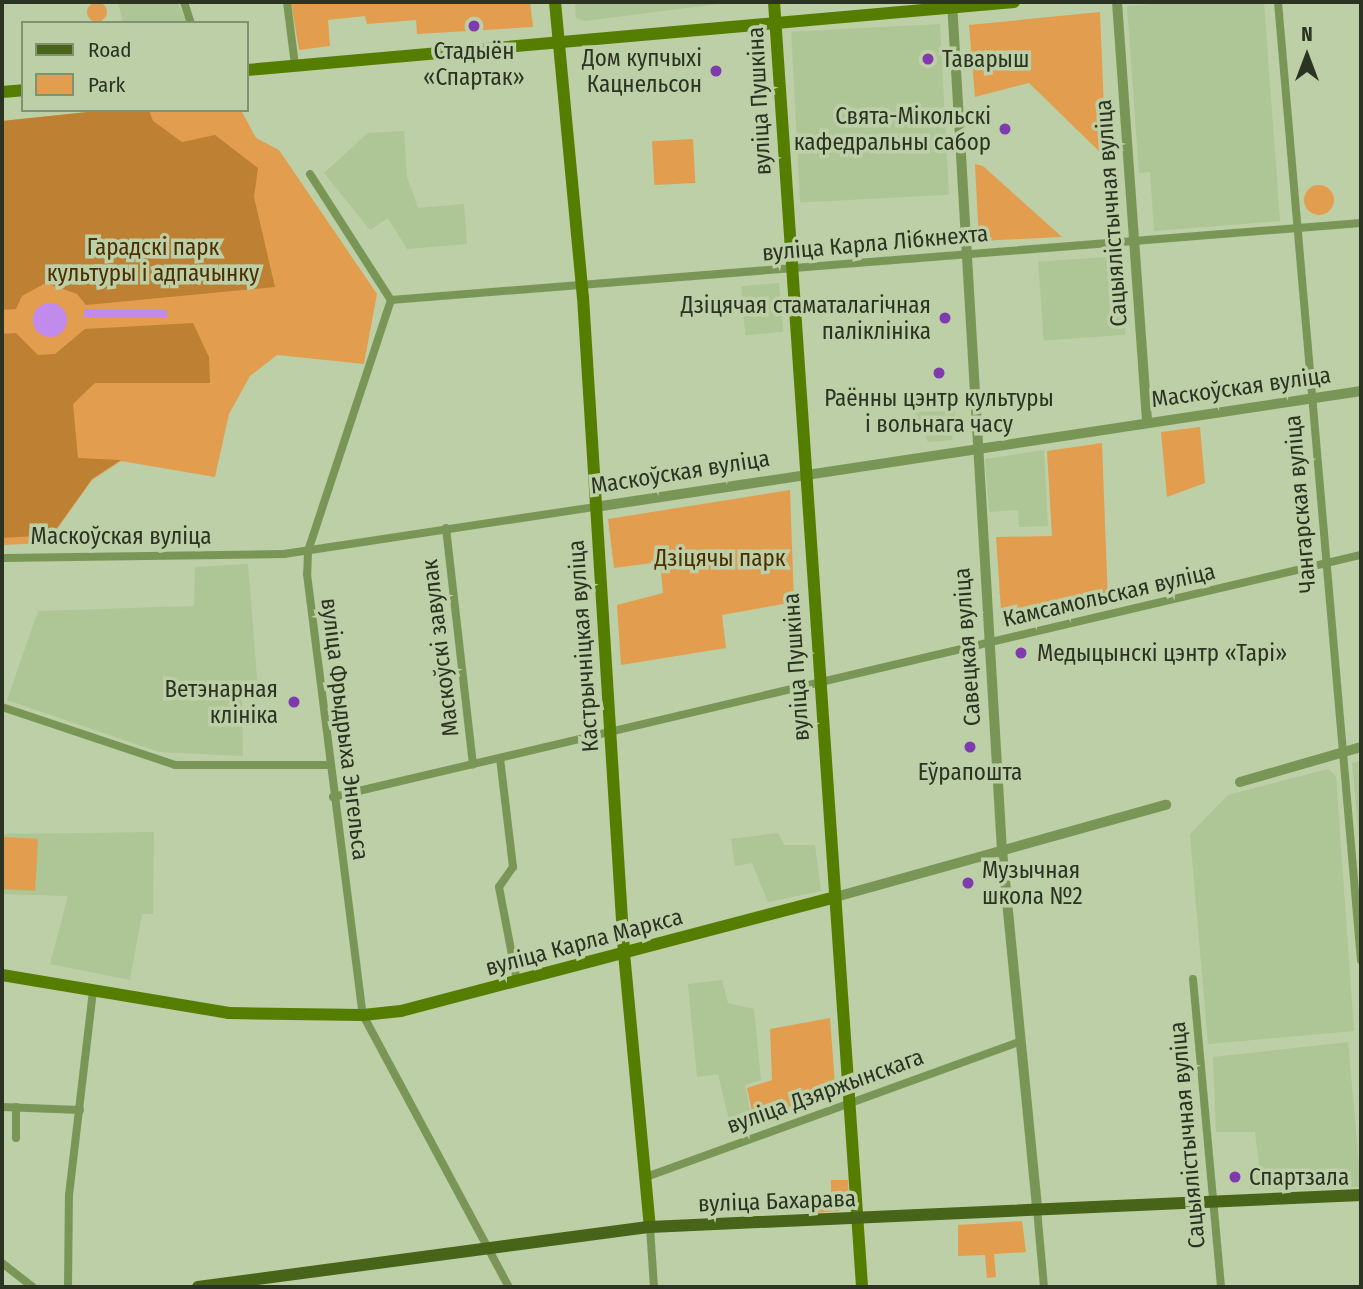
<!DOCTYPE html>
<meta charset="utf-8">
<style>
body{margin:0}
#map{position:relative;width:1363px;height:1289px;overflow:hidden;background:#bccfa6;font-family:"Fira Sans Condensed",sans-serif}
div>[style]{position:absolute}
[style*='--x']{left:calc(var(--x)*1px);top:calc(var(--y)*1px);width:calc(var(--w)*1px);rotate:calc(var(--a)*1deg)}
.built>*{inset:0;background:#aec595;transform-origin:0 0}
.green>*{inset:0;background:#e29e4e;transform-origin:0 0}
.round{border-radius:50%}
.forest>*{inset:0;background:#be8033}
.water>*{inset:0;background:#c18bed;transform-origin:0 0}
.minor>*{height:8px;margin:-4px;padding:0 4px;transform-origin:4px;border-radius:4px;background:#7a9657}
.tertiary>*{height:10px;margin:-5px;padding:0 5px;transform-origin:5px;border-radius:5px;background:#7a9657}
.secondary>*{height:12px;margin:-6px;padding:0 6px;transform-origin:6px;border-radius:6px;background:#557d00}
.primary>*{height:12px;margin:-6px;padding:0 6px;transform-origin:6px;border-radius:6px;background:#476419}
.dots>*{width:19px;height:19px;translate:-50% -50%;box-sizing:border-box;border:4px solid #bccfa6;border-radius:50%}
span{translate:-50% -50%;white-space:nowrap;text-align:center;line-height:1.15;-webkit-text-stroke:7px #bccfa6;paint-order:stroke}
.poi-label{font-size:23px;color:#2b3322}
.right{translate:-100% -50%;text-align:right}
.left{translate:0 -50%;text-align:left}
.street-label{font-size:23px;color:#2b3322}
.park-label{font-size:23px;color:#4d2d01}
.frame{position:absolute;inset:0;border:4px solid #2b3322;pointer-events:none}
.legend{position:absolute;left:21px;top:21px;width:228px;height:91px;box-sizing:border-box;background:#bccfa6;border:2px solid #829171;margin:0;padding:9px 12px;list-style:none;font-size:21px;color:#2b3322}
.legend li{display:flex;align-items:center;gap:14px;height:35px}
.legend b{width:35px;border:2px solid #829171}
.north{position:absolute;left:1272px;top:21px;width:70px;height:70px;-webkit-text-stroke:5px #bccfa6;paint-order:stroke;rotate:0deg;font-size:19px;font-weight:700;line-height:28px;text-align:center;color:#2b3322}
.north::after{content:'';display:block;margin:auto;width:24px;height:32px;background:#2b3322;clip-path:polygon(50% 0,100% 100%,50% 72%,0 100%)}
</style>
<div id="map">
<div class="built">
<div style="clip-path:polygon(118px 2px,177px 2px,187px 23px,123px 23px)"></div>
<div style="clip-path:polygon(575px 2px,733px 2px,585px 21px,576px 18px)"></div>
<div style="clip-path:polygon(1175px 2px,1264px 2px,1280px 221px,1154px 231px,1150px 172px,1139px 173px,1127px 6px)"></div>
<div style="left:940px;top:24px;width:171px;height:149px;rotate:87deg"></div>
<div style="clip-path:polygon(404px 131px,407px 177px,418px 208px,464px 204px,467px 244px,407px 249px,388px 218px,370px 230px,324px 173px,368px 133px)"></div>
<div style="left:1120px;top:256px;width:79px;height:82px;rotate:86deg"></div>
<div style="left:779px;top:283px;width:49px;height:38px;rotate:85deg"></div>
<div style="clip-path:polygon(955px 411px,952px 440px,928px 442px,915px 412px)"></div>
<div style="clip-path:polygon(1044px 450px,1048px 526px,1019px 527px,1018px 510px,989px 512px,985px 459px)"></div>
<div style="clip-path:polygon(248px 564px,258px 691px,242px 692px,243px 756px,159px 752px,7px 700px,38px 611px,194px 606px,195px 567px)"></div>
<div style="clip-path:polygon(1361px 761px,1361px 858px,1352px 763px)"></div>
<div style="clip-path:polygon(1328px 769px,1336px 776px,1354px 1031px,1208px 1044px,1190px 834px,1228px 795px)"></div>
<div style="clip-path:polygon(154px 832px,153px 914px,142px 914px,130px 980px,50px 964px,68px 896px,2px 894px,2px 834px)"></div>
<div style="clip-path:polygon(778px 833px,784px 845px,815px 845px,821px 891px,768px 902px,752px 863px,735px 866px,731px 839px)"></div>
<div style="clip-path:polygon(722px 980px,728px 1003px,754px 1009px,761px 1080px,745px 1085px,753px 1126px,732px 1132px,718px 1074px,697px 1077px,688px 984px)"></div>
<div style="clip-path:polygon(1348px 1042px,1361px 1187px,1250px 1189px,1248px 1168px,1259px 1165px,1255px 1132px,1216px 1132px,1213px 1057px)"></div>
</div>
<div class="green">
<div class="round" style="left:87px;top:2px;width:20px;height:20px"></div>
<div style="clip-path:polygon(291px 2px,530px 2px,533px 27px,417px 34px,416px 20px,367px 24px,365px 16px,328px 20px,330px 46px,299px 50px)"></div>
<div style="clip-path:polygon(1100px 12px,1106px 158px,1029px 83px,975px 97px,969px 25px)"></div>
<div style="clip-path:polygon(107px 110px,241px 110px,256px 138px,279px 150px,377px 294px,364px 364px,277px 355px,250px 376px,229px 414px,215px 477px,121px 461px,92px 480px,47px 543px,2px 545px,2px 121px)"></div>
<div style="left:693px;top:139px;width:44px;height:41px;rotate:87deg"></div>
<div style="clip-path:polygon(975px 164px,983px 166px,1062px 237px,979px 241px)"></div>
<div class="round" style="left:1304px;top:185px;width:30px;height:30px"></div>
<div style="clip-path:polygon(1200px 427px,1205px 483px,1167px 497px,1161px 432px)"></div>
<div style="clip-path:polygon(1102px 443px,1108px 603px,1002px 625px,996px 537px,1052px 536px,1047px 451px)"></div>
<div style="clip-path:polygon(790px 490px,794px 602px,722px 615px,726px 648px,621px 665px,617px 605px,663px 593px,660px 562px,614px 568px,608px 519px)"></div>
<div style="left:4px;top:837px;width:34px;height:52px;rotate:3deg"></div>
<div style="clip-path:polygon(830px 1018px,836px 1097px,755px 1125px,747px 1088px,772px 1080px,770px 1029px)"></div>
<div style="clip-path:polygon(831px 1180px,848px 1180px,849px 1203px,838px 1211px,815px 1213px,815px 1193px,831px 1193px)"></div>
<div style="clip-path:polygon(1022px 1221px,1026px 1252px,994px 1254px,996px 1277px,987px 1278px,985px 1255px,958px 1256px,958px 1225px)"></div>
</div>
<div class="forest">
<div style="clip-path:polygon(107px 110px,149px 110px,153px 121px,182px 142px,215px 135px,258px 168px,254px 197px,275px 287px,86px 305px,77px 294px,46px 283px,22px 296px,16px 309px,2px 310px,2px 121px)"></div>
<div style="clip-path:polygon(193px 323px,209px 357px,210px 383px,95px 383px,73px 404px,78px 458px,121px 460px,92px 479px,52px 535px,2px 538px,2px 334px,16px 333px,38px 355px,55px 354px,85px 329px)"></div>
</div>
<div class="water">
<div class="round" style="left:33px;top:303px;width:34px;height:34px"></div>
<div style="left:167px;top:309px;width:8px;height:83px;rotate:90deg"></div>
</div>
<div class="minor">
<div style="--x:184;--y:2;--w:22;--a:72"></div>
<div style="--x:287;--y:2;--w:64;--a:82.8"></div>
<div style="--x:1278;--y:2;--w:962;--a:85.05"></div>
<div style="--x:310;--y:174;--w:150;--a:57.3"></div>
<div style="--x:391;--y:300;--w:264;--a:108.3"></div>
<div style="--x:308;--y:551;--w:23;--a:92"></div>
<div style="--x:307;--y:574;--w:445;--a:82.8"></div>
<div style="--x:363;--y:1015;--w:309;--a:61.8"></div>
<div style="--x:391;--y:300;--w:973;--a:-4.54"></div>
<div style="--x:446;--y:528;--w:238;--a:83.5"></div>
<div style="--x:2;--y:558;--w:282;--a:-0.8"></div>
<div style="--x:284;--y:554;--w:315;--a:-8.6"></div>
<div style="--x:2;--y:707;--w:182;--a:18.5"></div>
<div style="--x:175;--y:765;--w:154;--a:0"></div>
<div style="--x:500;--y:758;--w:110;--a:83.2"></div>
<div style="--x:513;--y:867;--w:24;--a:125"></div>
<div style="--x:499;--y:887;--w:96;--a:79.2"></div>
<div style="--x:333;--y:797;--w:1056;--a:-13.25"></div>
<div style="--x:1193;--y:979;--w:309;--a:84.8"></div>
<div style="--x:2;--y:1107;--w:78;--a:2.2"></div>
<div style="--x:16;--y:1138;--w:31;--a:-90"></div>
<div style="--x:646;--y:1177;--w:396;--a:-19.9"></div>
<div style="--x:1037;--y:1209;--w:78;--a:84.9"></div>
<div style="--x:650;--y:1227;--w:60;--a:86.2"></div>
<div style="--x:2;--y:1263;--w:39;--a:38"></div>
<div style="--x:68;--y:1287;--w:92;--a:-89.4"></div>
<div style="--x:69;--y:1195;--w:206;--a:-83.3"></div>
</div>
<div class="tertiary">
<div style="--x:952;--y:2;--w:849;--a:86.63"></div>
<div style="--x:1002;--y:850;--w:361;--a:84.4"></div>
<div style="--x:1117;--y:2;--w:421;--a:85.9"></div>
<div style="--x:595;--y:507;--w:775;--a:-8.61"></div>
<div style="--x:1240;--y:782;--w:126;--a:-16.1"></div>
<div style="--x:832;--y:898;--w:347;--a:-15.6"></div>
</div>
<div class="secondary">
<div style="--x:555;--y:2;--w:296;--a:84.6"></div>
<div style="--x:583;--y:297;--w:657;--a:86.42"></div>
<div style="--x:624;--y:953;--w:275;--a:84.6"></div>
<div style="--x:774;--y:2;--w:1288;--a:86.08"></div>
<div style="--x:247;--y:70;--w:770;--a:-5.07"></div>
<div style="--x:2;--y:92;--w:21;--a:-5"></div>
<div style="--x:2;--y:975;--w:230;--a:9.5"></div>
<div style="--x:229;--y:1013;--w:134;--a:0.9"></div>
<div style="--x:363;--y:1015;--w:38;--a:-6"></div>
<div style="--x:401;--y:1011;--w:446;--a:-14.7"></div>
</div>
<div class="primary">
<div style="--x:198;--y:1287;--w:456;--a:-7.6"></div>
<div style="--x:650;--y:1227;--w:712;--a:-2.58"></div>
</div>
<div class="dots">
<div style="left:474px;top:26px;background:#7f3bae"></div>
<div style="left:928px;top:59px;background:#7f3bae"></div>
<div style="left:716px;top:71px;background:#7f3bae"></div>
<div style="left:1005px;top:129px;background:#7f3bae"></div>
<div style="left:945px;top:318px;background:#7f3bae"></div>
<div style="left:939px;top:373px;background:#7f3bae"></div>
<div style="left:1021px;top:653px;background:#7f3bae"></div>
<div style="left:294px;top:702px;background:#7f3bae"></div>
<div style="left:970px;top:747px;background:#7f3bae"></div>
<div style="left:968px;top:883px;background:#7f3bae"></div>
<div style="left:1235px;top:1177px;background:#7f3bae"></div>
</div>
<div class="poi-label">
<span style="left:474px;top:64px">Стадыён<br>«Спартак»</span>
<span class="right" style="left:702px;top:71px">Дом купчыхі<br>Кацнельсон</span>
<span class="left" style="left:942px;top:59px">Таварыш</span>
<span class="right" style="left:991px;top:129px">Свята-Мікольскі<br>кафедральны сабор</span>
<span class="right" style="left:931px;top:318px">Дзіцячая стаматалагічная<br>паліклініка</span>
<span style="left:939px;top:411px">Раённы цэнтр культуры<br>і вольнага часу</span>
<span class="left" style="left:1037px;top:653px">Медыцынскі цэнтр «Тарі»</span>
<span class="right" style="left:278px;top:702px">Ветэнарная<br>клініка</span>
<span style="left:970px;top:772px">Еўрапошта</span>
<span class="left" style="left:982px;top:883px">Музычная<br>школа №2</span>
<span class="left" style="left:1249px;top:1177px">Спартзала</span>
</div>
<div class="street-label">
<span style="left:759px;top:101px;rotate:-93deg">вуліца Пушкіна</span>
<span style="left:1111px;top:213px;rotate:-94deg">Сацыялістычная вуліца</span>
<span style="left:875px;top:243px;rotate:-5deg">вуліца Карла Лібкнехта</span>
<span style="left:1241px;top:387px;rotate:-8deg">Маскоўская вуліца</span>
<span style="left:680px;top:472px;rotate:-9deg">Маскоўская вуліца</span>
<span style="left:1300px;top:504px;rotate:-95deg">Чангарская вуліца</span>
<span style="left:121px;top:536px">Маскоўская вуліца</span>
<span style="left:1109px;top:595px;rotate:-13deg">Камсамольская вуліца</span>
<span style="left:583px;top:646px;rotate:-94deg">Кастрычніцкая вуліца</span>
<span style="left:967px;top:647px;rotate:-94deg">Савецкая вуліца</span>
<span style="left:440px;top:648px;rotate:-97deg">Маскоўскі завулак</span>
<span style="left:796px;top:667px;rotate:-94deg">вуліца Пушкіна</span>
<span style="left:345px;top:729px;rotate:83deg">вуліца Фрыдрыха Энгельса</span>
<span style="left:584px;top:942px;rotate:-15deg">вуліца Карла Маркса</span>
<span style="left:825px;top:1091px;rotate:-20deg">вуліца Дзяржынскага</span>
<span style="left:1187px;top:1135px;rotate:-95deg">Сацыялістычная вуліца</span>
<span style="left:777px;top:1201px;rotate:-2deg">вуліца Бахарава</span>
</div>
<div class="park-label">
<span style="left:153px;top:260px">Гарадскі парк<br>культуры і адпачынку</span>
<span style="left:720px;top:558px">Дзіцячы парк</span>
</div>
<div class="frame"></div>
<ul class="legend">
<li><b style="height:9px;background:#476419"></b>Road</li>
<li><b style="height:19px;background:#e29e4e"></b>Park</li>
</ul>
<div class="north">N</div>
</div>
